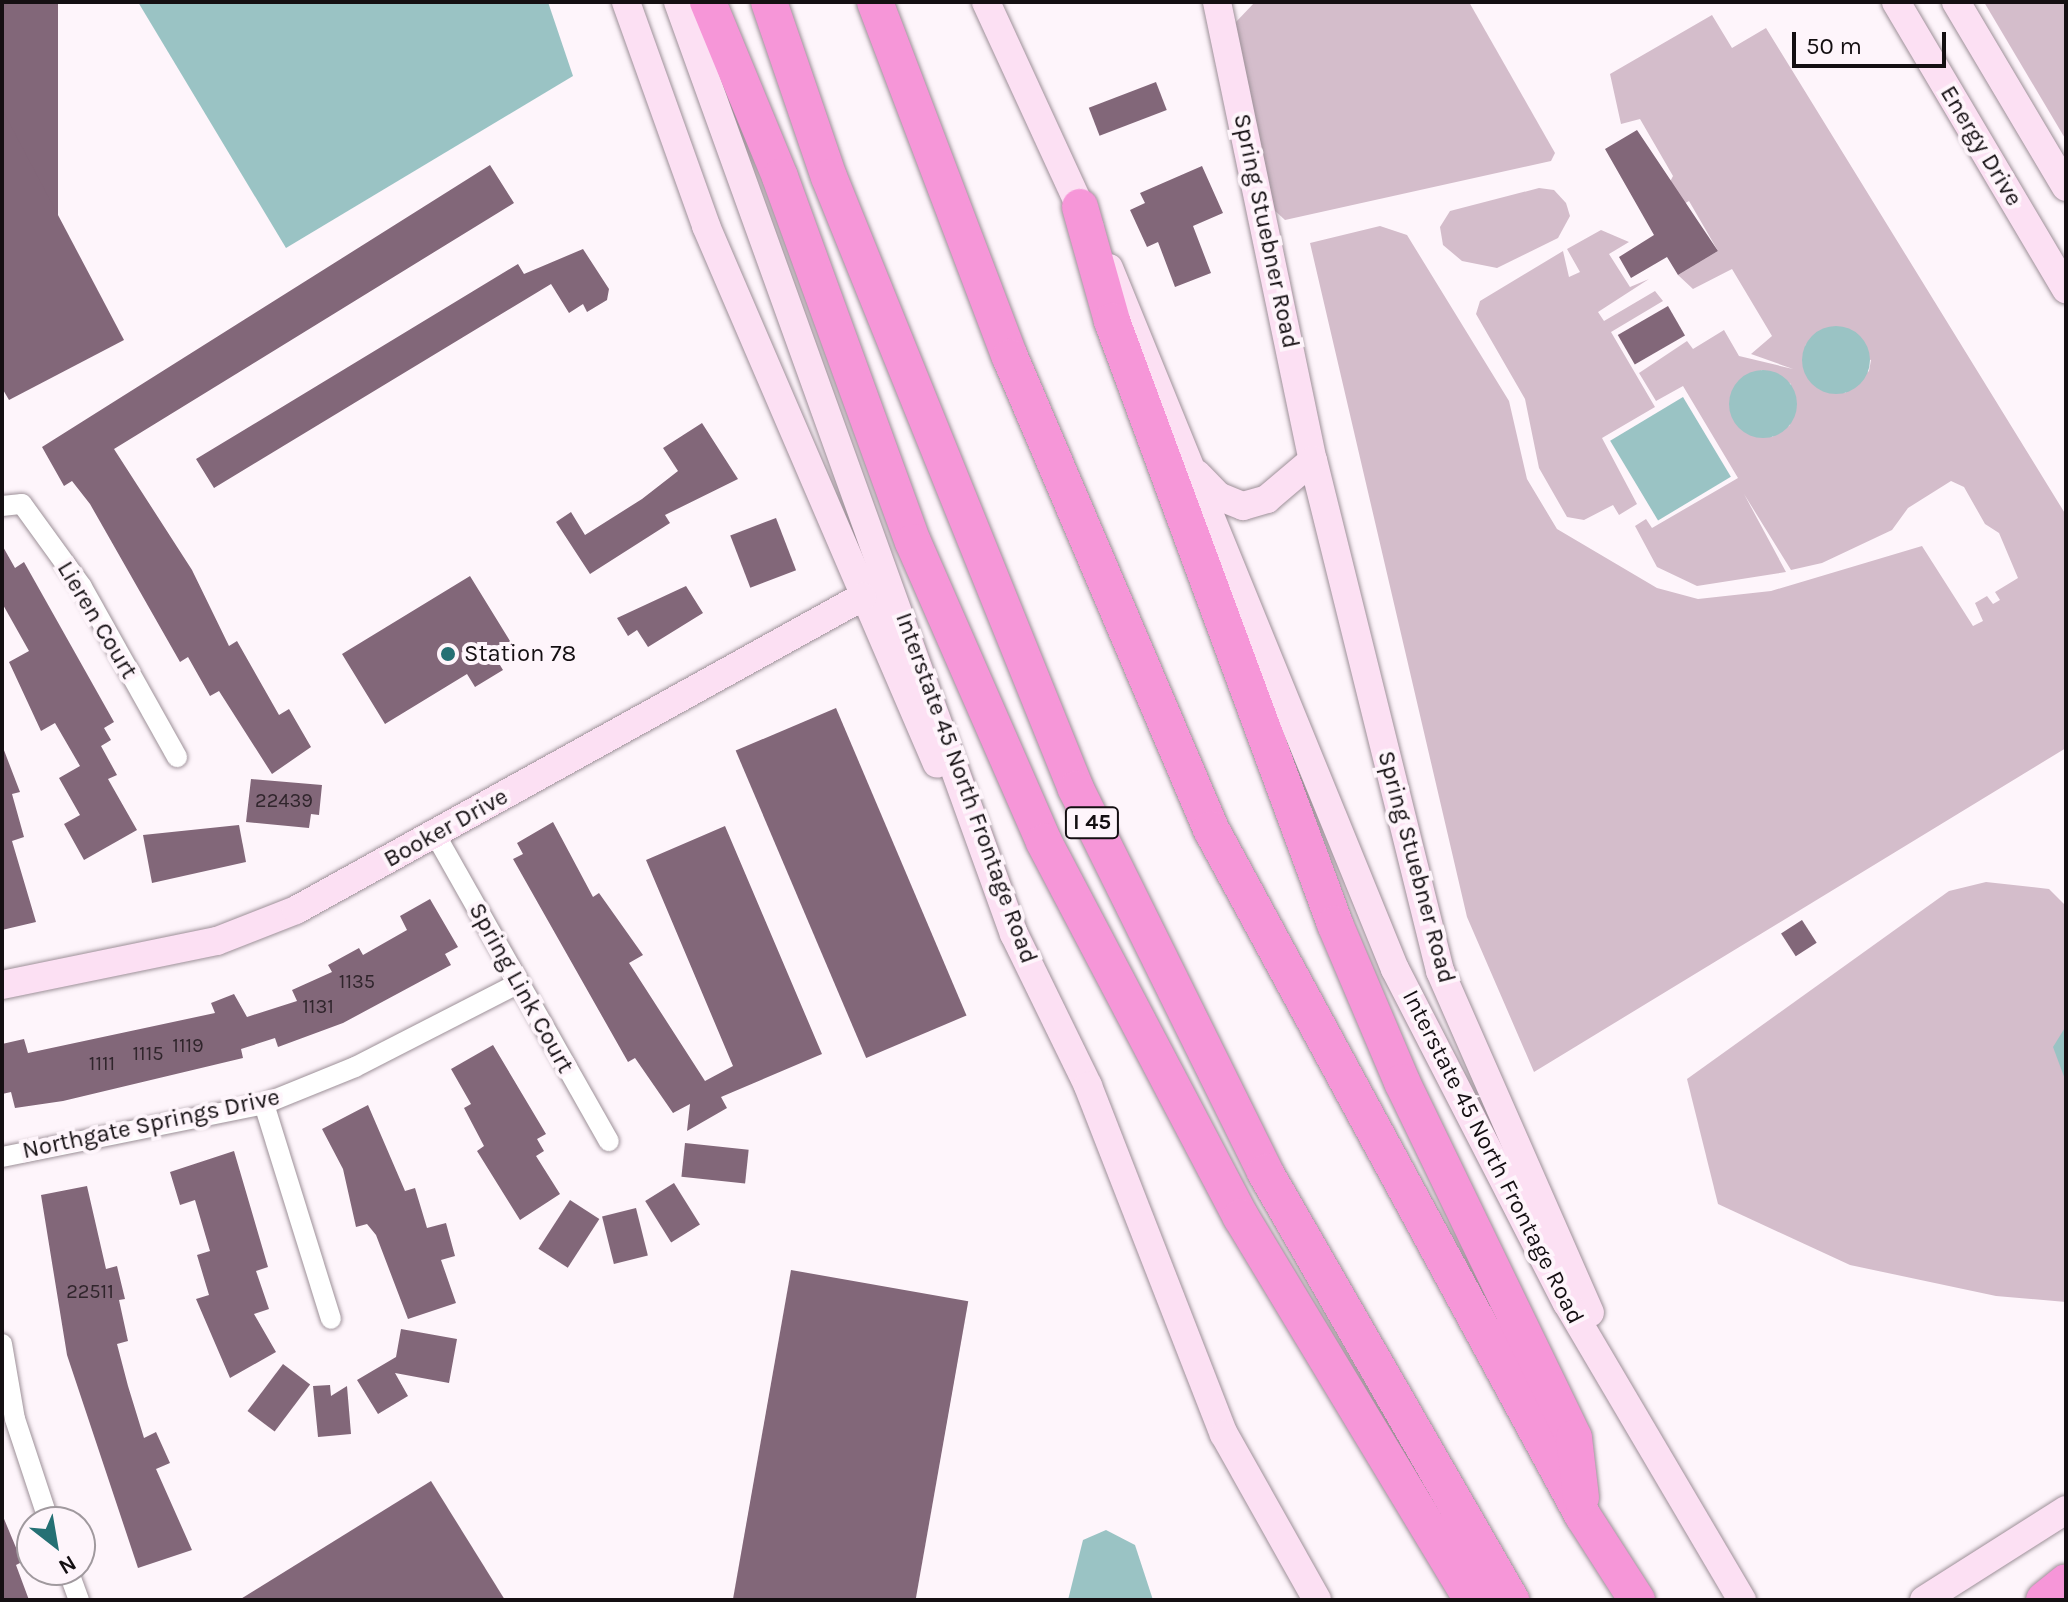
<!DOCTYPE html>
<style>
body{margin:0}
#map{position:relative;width:2068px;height:1602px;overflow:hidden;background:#fef5fb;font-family:Karla,sans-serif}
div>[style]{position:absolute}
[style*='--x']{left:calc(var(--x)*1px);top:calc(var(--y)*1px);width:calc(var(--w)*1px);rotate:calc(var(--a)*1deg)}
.green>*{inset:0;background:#d4bdcb}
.water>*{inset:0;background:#9ac3c4;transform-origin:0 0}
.round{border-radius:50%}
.building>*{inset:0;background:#826779;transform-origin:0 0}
.roads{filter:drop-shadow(0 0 2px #9d9098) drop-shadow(0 0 2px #9d9098)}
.street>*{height:20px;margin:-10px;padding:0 10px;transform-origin:10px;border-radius:10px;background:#fff}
.secondary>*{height:28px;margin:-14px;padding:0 14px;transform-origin:14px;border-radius:14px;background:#fce0f3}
.highway>*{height:36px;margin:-18px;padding:0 18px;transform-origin:18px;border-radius:18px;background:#f696d8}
.dots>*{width:22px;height:22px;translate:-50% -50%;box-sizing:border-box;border:4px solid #fef5fb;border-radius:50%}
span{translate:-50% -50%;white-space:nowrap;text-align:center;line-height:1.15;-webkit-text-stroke:8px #fef5fb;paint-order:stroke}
.number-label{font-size:20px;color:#30252c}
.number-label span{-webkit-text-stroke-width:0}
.shield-label span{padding:2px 6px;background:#fef5fb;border:2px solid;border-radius:6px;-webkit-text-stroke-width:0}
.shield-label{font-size:22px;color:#140f12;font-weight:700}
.street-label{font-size:24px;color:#140f12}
.poi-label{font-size:24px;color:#140f12}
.left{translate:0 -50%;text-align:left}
.frame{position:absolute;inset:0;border:4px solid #140f12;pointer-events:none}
.north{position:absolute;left:16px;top:1506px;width:80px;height:80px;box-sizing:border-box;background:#fef5fb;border:2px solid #a0999e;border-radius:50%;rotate:149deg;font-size:22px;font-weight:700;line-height:32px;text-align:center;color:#140f12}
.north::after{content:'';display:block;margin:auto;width:28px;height:36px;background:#257074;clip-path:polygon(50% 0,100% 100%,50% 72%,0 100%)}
.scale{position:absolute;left:1792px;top:32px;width:154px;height:36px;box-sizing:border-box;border:4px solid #140f12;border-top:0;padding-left:10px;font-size:24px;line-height:28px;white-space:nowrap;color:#140f12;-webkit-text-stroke:6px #fef5fb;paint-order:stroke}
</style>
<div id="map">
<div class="green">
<div style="clip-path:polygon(1255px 2px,1469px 2px,1555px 153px,1551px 161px,1285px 220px,1273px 209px,1235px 23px)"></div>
<div style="clip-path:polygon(1984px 2px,2066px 4px,2066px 140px)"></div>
<div style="clip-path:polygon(evenodd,1712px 15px,1732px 48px,1766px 28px,2066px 515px,2066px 748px,1534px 1072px,1467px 917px,1310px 243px,1380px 226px,1407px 235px,1509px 401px,1527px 479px,1557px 529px,1657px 588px,1698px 599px,1771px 591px,1922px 546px,1973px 626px,1983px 621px,1975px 603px,1987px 596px,1993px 604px,2000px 600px,1995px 592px,2018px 578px,1999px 533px,1985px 524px,1964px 487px,1951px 481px,1908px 508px,1892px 530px,1822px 563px,1791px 570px,1744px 494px,1786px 572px,1697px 586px,1657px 567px,1635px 526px,1646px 519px,1652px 528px,1738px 478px,1683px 386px,1656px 401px,1639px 373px,1687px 341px,1693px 349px,1724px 330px,1739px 356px,1793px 369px,1751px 354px,1772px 336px,1732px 269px,1693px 289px,1678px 275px,1718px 251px,1689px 201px,1648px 224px,1673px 176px,1640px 119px,1621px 124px,1610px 74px,1712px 15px,1806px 344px,1871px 360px,1869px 371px,1845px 393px,1803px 367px,1806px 344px,1712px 15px,1761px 370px,1791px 384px,1790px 425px,1772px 437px,1761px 370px)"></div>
<div style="clip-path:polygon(1539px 188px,1554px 190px,1566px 203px,1570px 216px,1558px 238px,1497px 268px,1462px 261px,1443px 245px,1440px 227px,1450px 211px)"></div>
<div style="clip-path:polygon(1601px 230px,1629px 242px,1609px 254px,1630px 287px,1649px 279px,1598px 312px,1604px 321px,1655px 291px,1663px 301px,1611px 332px,1655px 407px,1602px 438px,1637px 504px,1619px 515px,1613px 505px,1584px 520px,1567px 517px,1539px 468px,1525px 399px,1476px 314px,1480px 301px,1563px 251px,1569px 277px,1580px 272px,1567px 249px)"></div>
<div style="clip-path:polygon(1986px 882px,2049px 889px,2066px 906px,2066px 1302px,1996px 1296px,1850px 1265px,1718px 1204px,1687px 1079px,1949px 891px)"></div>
</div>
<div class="water">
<div style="clip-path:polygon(138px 2px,548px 2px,573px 76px,286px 248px)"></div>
<div class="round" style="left:1802px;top:326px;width:68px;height:68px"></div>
<div class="round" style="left:1729px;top:370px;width:68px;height:68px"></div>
<div style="left:1683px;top:397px;width:93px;height:85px;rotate:59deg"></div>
<div style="clip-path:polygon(2066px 1026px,2066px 1082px,2053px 1047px)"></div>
<div style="clip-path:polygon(1106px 1530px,1135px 1545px,1153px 1600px,1068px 1600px,1083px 1540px)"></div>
</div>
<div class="building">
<div style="left:2px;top:2px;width:56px;height:352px"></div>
<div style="left:1156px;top:82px;width:30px;height:72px;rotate:69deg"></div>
<div style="clip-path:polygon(2px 109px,124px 340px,9px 400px,2px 388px)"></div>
<div style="clip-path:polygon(1637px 130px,1718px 251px,1678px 275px,1667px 257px,1631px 278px,1619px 257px,1654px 235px,1605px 149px)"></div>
<div style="clip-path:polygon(490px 165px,514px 203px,114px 449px,192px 570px,229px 646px,237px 641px,279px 715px,289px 709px,311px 747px,272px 774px,219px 691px,210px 696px,188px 657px,180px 662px,90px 504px,72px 481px,64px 486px,42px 447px)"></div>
<div style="clip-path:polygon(1202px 166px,1223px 213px,1193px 226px,1211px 273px,1175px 287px,1158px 242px,1147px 247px,1130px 210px,1145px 203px,1140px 193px)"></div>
<div style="clip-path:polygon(583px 249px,609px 289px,607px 300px,587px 312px,583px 304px,569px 313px,551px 284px,214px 488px,196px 459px,518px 264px,524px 274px)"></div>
<div style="left:1668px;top:306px;width:34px;height:58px;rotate:60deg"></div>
<div style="clip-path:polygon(702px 423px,738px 479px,665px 515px,670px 523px,590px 574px,556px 522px,571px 512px,585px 535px,642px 499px,678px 471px,663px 448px)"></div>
<div style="left:776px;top:518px;width:56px;height:49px;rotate:69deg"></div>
<div style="clip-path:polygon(2px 545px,15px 568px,24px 562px,114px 722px,104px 728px,111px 740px,101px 746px,117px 775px,108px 779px,137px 830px,84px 860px,64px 824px,80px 815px,59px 778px,80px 766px,55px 723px,41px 731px,9px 662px,29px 651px,2px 603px)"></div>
<div style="clip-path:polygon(470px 576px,513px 646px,495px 657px,503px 670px,475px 687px,467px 674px,385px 724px,342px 654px)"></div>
<div style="clip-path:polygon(686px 586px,703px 613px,648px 647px,637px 630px,628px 636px,617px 618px)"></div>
<div style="left:836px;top:708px;width:334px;height:109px;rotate:67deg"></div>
<div style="clip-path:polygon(2px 745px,20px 792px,12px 794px,24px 837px,12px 841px,36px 922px,2px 930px)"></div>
<div style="clip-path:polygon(251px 779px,322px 785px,319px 815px,311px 814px,309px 828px,246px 822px)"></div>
<div style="clip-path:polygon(553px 822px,593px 897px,599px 893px,643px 955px,629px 963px,705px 1081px,733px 1066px,646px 860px,725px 826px,822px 1054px,721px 1097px,727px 1108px,687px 1131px,690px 1104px,673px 1113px,635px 1058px,628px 1062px,513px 859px,523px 854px,517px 843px)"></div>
<div style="clip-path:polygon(239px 825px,246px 862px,152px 883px,143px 835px)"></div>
<div style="clip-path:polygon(430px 899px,458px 947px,445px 954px,451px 965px,343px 1023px,278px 1047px,275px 1038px,241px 1049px,243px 1058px,63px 1101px,15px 1108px,11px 1092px,2px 1094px,2px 1044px,24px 1039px,28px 1053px,215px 1013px,211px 1003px,234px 994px,247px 1017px,297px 1001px,292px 990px,332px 972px,328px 965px,359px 948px,363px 955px,407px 930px,400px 916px)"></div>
<div style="left:1802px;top:920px;width:27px;height:25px;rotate:57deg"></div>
<div style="clip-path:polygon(493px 1045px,546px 1134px,537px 1139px,544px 1151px,536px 1156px,560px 1194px,520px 1220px,477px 1151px,484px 1146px,464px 1108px,471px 1104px,451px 1069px)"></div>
<div style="clip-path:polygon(368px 1105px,405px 1191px,415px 1188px,427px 1228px,446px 1223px,455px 1256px,441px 1260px,456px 1303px,408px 1319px,376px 1235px,367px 1224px,356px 1227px,343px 1169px,322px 1129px)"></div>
<div style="left:685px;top:1143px;width:64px;height:34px;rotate:6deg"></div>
<div style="clip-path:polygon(234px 1151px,268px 1267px,256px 1271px,269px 1309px,254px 1314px,276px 1352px,230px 1378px,196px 1299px,209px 1295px,197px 1255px,210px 1251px,195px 1200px,180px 1205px,170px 1172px)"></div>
<div style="left:674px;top:1183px;width:49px;height:34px;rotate:58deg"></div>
<div style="clip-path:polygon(87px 1186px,106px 1269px,117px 1266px,125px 1299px,119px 1300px,128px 1341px,117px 1344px,128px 1386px,144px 1438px,156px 1432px,170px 1463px,156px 1469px,192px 1550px,138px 1568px,67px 1355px,41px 1195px)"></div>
<div style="left:570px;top:1200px;width:35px;height:58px;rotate:33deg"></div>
<div style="left:636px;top:1208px;width:49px;height:35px;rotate:76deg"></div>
<div style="left:791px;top:1270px;width:180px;height:336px;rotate:10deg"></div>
<div style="clip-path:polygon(401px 1329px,457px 1339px,449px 1383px,395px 1373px,408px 1396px,378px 1414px,357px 1380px,396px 1357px)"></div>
<div style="left:283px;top:1364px;width:34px;height:59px;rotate:37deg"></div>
<div style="clip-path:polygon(330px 1385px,331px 1396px,347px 1386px,351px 1434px,318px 1437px,313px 1386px)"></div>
<div style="clip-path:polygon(431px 1481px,505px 1600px,239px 1600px)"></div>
<div style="clip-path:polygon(2px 1514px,22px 1562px,16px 1565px,29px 1600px,2px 1600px)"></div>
</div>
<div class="roads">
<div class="street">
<div style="--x:2;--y:506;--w:20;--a:-6"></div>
<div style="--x:22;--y:504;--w:102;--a:54.1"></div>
<div style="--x:82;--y:587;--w:195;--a:60.8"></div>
<div style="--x:435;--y:834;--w:353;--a:60.5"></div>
<div style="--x:264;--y:1104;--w:225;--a:72.7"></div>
<div style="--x:2;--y:1157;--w:267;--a:-11.4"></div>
<div style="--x:264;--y:1104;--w:98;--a:-22.1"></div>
<div style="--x:355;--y:1067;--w:180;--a:-27.1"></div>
<div style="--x:2;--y:1344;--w:76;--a:80.2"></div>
<div style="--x:15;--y:1419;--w:108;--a:71.7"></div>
<div style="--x:68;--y:1570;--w:32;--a:70"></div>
</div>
<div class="secondary">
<div style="--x:626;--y:2;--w:238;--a:70.3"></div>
<div style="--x:706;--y:226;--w:585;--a:66.76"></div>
<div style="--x:678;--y:2;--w:991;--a:70.18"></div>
<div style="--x:1014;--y:934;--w:169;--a:64"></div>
<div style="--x:1088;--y:1086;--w:374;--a:68.7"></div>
<div style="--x:1224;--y:1434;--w:190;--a:60.7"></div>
<div style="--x:986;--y:2;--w:247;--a:65.3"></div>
<div style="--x:1217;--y:2;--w:468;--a:78.2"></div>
<div style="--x:1313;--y:460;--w:527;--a:76.04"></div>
<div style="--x:1440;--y:971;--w:373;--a:66.3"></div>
<div style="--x:1896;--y:2;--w:334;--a:59.4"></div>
<div style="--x:1956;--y:2;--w:215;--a:59.3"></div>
<div style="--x:1109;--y:268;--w:757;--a:67.81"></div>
<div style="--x:1395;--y:969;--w:376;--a:62.8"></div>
<div style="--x:1567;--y:1303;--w:345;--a:59.5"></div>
<div style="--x:1197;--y:474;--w:30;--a:46"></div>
<div style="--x:1218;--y:496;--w:27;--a:22"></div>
<div style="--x:1243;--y:506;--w:25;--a:-16"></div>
<div style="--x:1267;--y:499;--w:60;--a:-40.3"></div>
<div style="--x:2;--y:985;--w:219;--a:-11.6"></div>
<div style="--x:217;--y:941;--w:85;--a:-21.4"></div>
<div style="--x:296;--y:910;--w:647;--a:-28.94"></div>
<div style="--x:1924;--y:1600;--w:168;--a:-32.4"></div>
</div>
<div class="highway">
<div style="--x:708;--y:2;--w:189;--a:67.6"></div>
<div style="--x:780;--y:177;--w:388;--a:70"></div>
<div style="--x:913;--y:542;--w:327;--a:66.4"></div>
<div style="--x:1044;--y:842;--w:424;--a:62.3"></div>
<div style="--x:1241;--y:1217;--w:447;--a:58.9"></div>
<div style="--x:769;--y:2;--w:185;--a:71.1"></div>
<div style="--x:829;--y:177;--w:660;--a:68.02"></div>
<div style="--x:1076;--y:789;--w:427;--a:63.7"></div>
<div style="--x:1265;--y:1172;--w:494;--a:60.1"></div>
<div style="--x:875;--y:2;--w:380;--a:69.2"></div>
<div style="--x:1010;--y:357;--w:513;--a:66.93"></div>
<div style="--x:1211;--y:829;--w:781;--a:61.57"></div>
<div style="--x:1583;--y:1516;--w:100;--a:57.3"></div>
<div style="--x:1080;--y:207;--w:118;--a:74.3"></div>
<div style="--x:1112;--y:321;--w:643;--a:69.7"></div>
<div style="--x:1335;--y:924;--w:172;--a:67"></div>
<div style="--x:1402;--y:1082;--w:395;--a:64.2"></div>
<div style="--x:1574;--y:1438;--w:60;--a:83.3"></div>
<div style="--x:2044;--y:1600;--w:28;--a:-39"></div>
</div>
</div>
<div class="dots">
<div style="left:448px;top:654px;background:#257074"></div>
</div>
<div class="number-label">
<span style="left:284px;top:800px">22439</span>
<span style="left:357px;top:981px">1135</span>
<span style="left:318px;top:1006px">1131</span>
<span style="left:188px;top:1045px">1119</span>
<span style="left:148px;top:1053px">1115</span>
<span style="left:102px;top:1063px">1111</span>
<span style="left:90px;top:1291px">22511</span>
</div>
<div class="shield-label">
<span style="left:1092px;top:823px">I 45</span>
</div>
<div class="street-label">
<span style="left:1981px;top:146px;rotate:59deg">Energy Drive</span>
<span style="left:1266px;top:231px;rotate:78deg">Spring Stuebner Road</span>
<span style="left:97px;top:620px;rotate:59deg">Lieren Court</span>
<span style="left:966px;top:788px;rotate:70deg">Interstate 45 North Frontage Road</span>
<span style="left:446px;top:828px;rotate:-29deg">Booker Drive</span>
<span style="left:1416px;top:867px;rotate:75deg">Spring Stuebner Road</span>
<span style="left:521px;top:988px;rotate:61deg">Spring Link Court</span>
<span style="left:151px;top:1124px;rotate:-12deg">Northgate Springs Drive</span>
<span style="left:1493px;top:1157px;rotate:63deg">Interstate 45 North Frontage Road</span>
</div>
<div class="poi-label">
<span class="left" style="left:464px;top:654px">Station 78</span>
</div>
<div class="frame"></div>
<div class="north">N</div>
<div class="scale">50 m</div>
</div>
